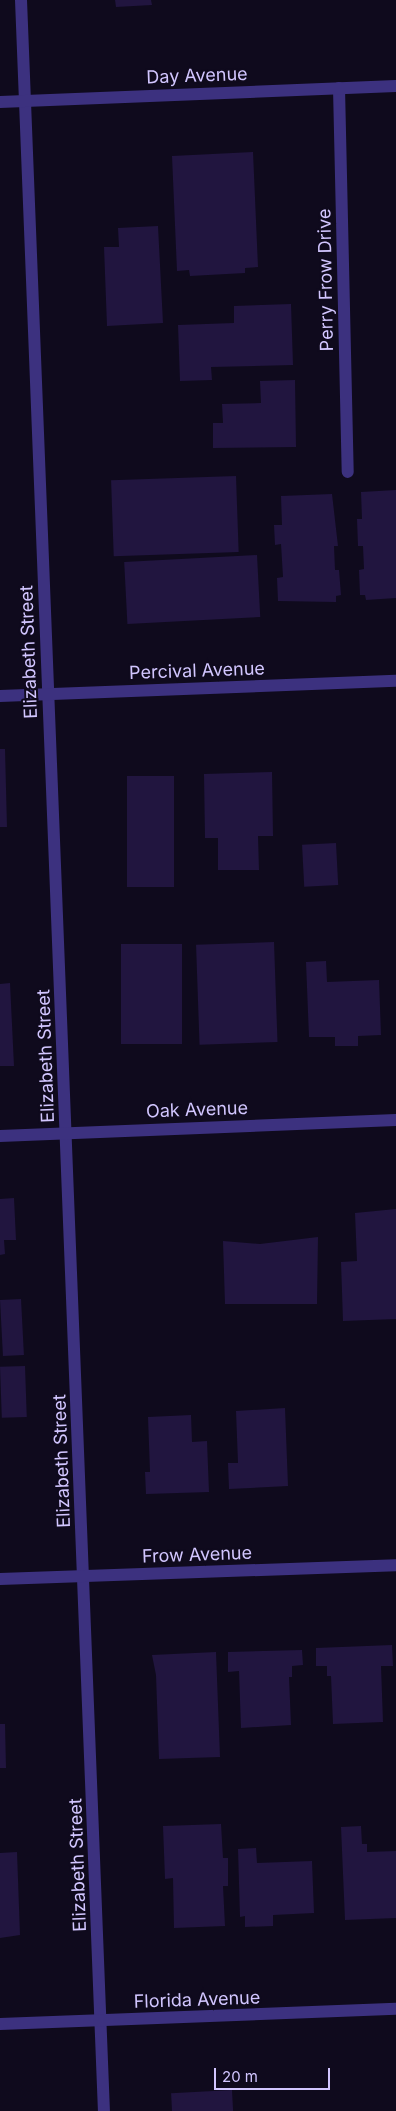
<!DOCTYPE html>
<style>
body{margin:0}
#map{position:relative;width:396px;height:2111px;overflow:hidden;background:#0f0a1d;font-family:Inter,sans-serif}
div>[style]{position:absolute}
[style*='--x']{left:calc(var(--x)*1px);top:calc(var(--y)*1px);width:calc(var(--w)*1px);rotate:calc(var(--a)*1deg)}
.building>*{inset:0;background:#21153f;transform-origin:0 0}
.minor>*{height:12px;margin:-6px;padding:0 6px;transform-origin:6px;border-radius:6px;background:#3c317f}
span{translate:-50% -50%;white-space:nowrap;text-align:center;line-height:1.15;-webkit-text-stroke:4px #0f0a1d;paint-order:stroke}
.street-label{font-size:18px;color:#d2c6ff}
.scale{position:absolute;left:214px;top:2068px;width:116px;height:22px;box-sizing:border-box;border:2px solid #d2c6ff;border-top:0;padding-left:6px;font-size:15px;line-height:18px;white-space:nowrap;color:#d2c6ff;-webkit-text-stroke:4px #0f0a1d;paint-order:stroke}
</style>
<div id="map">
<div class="building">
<div style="clip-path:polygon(115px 0,151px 0,152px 5px,116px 7px)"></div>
<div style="clip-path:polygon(253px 152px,258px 267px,245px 268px,245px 273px,190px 276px,189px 270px,177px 271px,172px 156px)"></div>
<div style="clip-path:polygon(158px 226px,163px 323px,107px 326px,104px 247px,119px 247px,118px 228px)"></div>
<div style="clip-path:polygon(291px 304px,293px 365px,211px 367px,212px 380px,180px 381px,178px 325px,234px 323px,234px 306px)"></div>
<div style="clip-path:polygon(295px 380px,296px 447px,213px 448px,213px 423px,223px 423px,222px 404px,261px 403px,260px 381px)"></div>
<div style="left:236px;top:476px;width:76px;height:125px;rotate:88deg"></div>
<div style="clip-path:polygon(396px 490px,396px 598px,366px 600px,365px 595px,360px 595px,359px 570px,364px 569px,363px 546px,358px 546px,357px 519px,362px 519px,361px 492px)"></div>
<div style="clip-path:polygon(332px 494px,338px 546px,334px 546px,335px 570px,339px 570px,341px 595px,336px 596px,336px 602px,278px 601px,277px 578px,283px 577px,281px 544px,275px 545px,274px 525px,282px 525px,281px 496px)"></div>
<div style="left:257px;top:555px;width:62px;height:133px;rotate:87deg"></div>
<div style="clip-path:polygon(0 749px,5px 749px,7px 827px,0 827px)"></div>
<div style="clip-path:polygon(272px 772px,273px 836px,258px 836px,259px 870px,218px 870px,218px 838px,205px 838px,204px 774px)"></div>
<div style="left:127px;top:776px;width:47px;height:111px"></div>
<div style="left:336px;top:843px;width:42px;height:34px;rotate:87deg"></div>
<div style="left:274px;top:942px;width:100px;height:78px;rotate:88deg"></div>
<div style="left:121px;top:944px;width:61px;height:100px"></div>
<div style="clip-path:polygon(326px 961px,327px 982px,379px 980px,381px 1035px,358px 1036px,358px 1046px,335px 1046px,335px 1037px,309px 1037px,306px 962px)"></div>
<div style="clip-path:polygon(10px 983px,14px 1066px,0 1066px,0 984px)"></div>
<div style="clip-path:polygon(14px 1198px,16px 1240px,4px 1240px,5px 1254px,0 1255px,0 1199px)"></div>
<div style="clip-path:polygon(396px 1209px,396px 1319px,343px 1321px,341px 1262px,357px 1261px,355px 1213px)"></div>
<div style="clip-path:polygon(318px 1237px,317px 1304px,225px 1304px,223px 1241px,260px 1244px)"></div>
<div style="left:21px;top:1299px;width:56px;height:21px;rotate:87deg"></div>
<div style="left:25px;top:1366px;width:51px;height:25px;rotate:88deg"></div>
<div style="clip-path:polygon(285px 1408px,288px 1486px,229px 1489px,228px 1463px,238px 1463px,236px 1411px)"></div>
<div style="clip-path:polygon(191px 1415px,192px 1442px,207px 1441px,209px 1492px,146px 1494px,145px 1472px,150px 1472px,148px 1417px)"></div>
<div style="clip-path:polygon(392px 1645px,393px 1666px,381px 1666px,383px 1722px,333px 1724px,331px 1676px,327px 1676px,327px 1666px,316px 1666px,316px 1648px)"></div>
<div style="clip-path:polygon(302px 1650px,303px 1665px,292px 1666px,292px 1677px,289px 1677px,291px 1725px,241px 1728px,239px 1671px,228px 1672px,228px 1652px)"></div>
<div style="clip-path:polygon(216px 1652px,220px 1757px,159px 1759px,156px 1675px,152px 1655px)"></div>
<div style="clip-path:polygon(0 1724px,5px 1724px,6px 1768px,0 1768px)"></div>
<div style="clip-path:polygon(221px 1824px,223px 1858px,228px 1858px,228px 1886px,223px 1886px,225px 1926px,174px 1928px,173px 1878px,165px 1879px,163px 1826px)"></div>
<div style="clip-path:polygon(361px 1826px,362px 1844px,367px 1844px,367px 1852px,396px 1851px,396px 1918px,345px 1920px,341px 1827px)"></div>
<div style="clip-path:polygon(256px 1848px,257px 1863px,312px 1861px,314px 1913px,273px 1915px,273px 1926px,245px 1927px,245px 1916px,240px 1917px,238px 1849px)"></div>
<div style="clip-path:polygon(17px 1852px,20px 1935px,0 1938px,0 1853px)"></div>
<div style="left:232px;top:2090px;width:21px;height:61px;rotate:87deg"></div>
</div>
<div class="minor">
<div style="--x:21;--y:0;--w:2113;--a:87.75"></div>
<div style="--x:339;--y:88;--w:384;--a:88.7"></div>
<div style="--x:0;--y:102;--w:396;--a:-2.3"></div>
<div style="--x:0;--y:696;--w:396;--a:-2.2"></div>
<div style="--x:0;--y:1136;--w:396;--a:-2.3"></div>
<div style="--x:0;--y:1579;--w:396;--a:-2"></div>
<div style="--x:0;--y:2024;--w:396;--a:-2.2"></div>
</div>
<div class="street-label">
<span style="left:197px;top:76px;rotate:-2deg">Day Avenue</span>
<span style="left:326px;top:280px;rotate:-91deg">Perry Frow Drive</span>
<span style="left:29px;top:652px;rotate:-92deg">Elizabeth Street</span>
<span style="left:197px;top:671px;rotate:-2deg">Percival Avenue</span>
<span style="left:46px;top:1056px;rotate:-92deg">Elizabeth Street</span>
<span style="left:197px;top:1110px;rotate:-2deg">Oak Avenue</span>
<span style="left:62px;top:1461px;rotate:-92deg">Elizabeth Street</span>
<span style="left:197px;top:1555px;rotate:-2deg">Frow Avenue</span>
<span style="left:78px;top:1865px;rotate:-92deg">Elizabeth Street</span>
<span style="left:197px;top:2000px;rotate:-2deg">Florida Avenue</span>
</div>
<div class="scale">20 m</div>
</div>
